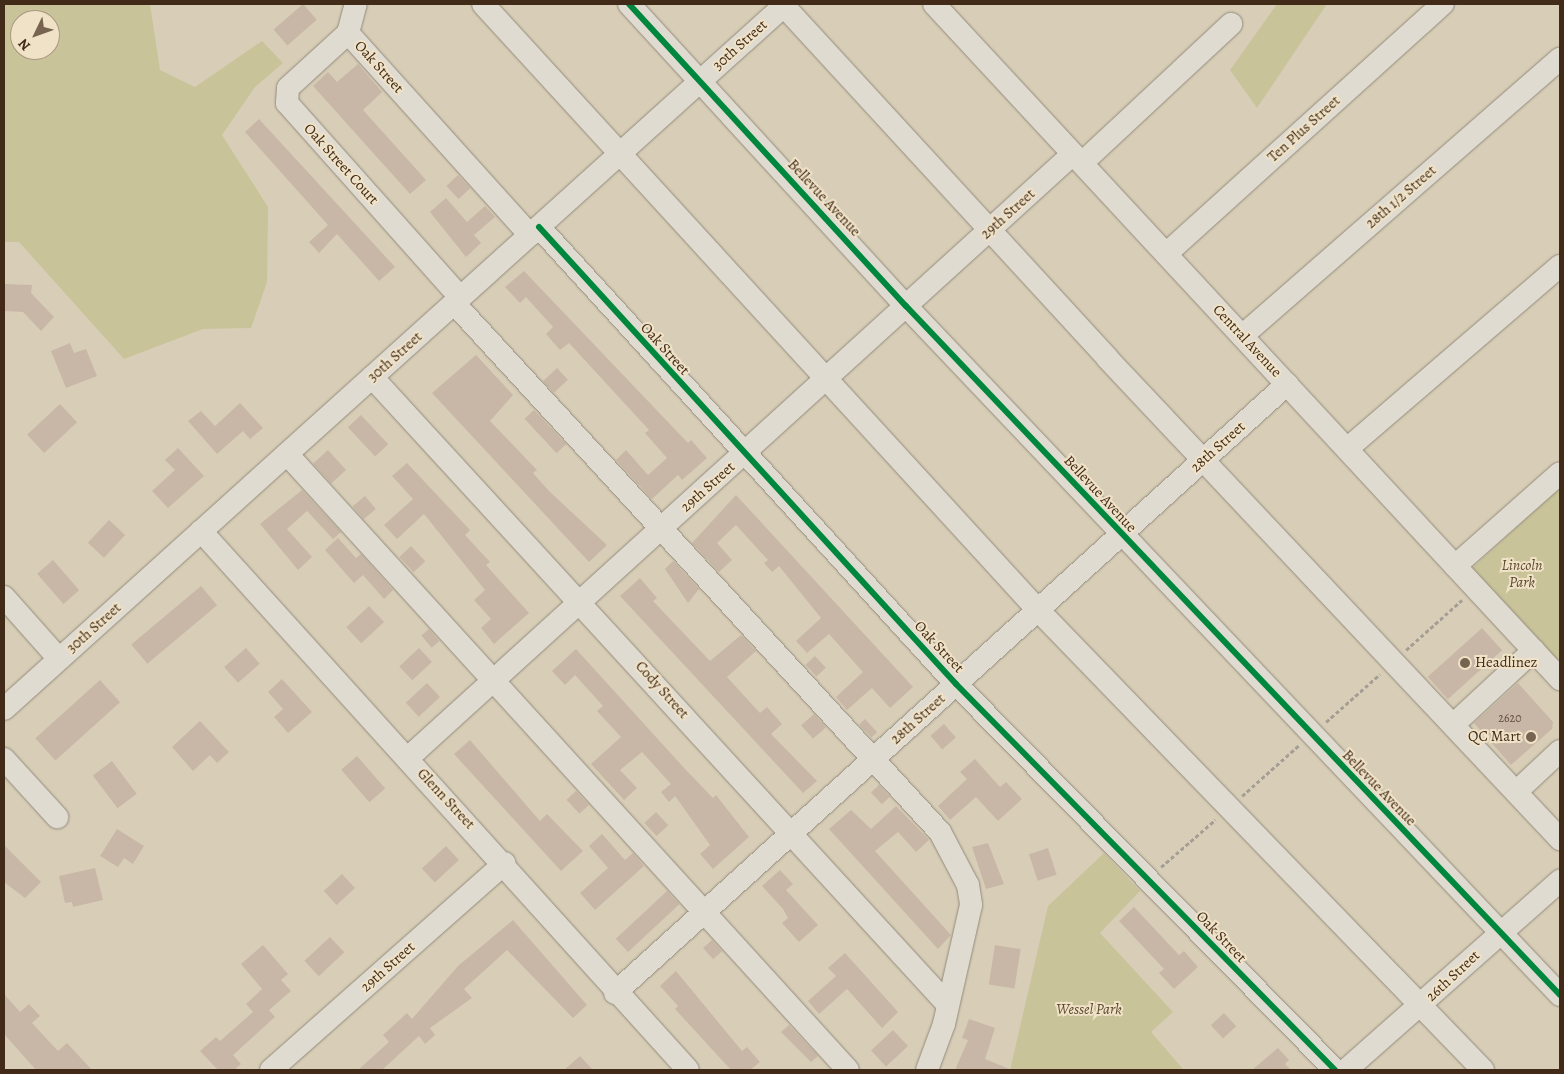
<!DOCTYPE html>
<style>
body{margin:0}
#map{position:relative;width:1564px;height:1074px;overflow:hidden;background:#d8ceb7;font-family:Alegreya,serif}
div>[style]{position:absolute}
[style*='--x']{left:calc(var(--x)*1px);top:calc(var(--y)*1px);width:calc(var(--w)*1px);rotate:calc(var(--a)*1deg)}
.green>*{inset:0;background:#c9c39a}
.building>*{inset:0;background:#c8b7a6;transform-origin:0 0}
.path>*{height:2.5px;margin-top:-1.25px;transform-origin:0;background:repeating-linear-gradient(90deg,#a59e94 0 4px,transparent 0 6.5px)}
.roads{filter:drop-shadow(0 0 1px #938a7c) drop-shadow(0 0 1px #938a7c)}
.minor>*{height:22px;margin:-11px;padding:0 11px;transform-origin:11px;border-radius:11px;background:#e0dbd0}
.cycleway>*{height:6px;margin:-3px;padding:0 3px;transform-origin:3px;border-radius:3px;background:#00873e}
.dots>*{width:14px;height:14px;translate:-50% -50%;box-sizing:border-box;border:2px solid #efe2c7;border-radius:50%}
span{translate:-50% -50%;white-space:nowrap;text-align:center;line-height:1.15;-webkit-text-stroke:4px #efe2c7;paint-order:stroke}
.number-label{font-size:12px;color:#634d3c}
.number-label span{-webkit-text-stroke-width:0}
.street-label{font-size:15px;color:#412a18}
.park-label{font-size:15px;color:#5a472d;font-style:italic}
.poi-label{font-size:15px;color:#412a18}
.left{translate:0 -50%;text-align:left}
.right{translate:-100% -50%;text-align:right}
.frame{position:absolute;inset:0;border:5px solid #412a18;pointer-events:none}
.north{position:absolute;left:10px;top:10px;width:50px;height:50px;box-sizing:border-box;background:#efe2c7;border:1px solid #a99881;border-radius:50%;rotate:228deg;font-size:14px;font-weight:700;line-height:20px;text-align:center;color:#412a18}
.north::after{content:'';display:block;margin:auto;width:18px;height:22px;background:#766350;clip-path:polygon(50% 0,100% 100%,50% 72%,0 100%)}
</style>
<div id="map">
<div class="green">
<div style="clip-path:polygon(evenodd,4px 4px,150px 4px,160px 70px,195px 87px,262px 41px,283px 63px,255px 87px,222px 135px,268px 207px,267px 282px,251px 328px,203px 329px,124px 359px,19px 242px,4px 242px,4px 4px,20px 20px,50px 20px,50px 50px,20px 50px,20px 20px)"></div>
<div style="clip-path:polygon(1277px 4px,1327px 4px,1257px 108px,1230px 70px)"></div>
<div style="clip-path:polygon(1560px 487px,1560px 659px,1549px 659px,1468px 572px)"></div>
<div style="clip-path:polygon(1104px 853px,1140px 891px,1100px 933px,1173px 1012px,1151px 1032px,1183px 1069px,1010px 1070px,1048px 906px)"></div>
</div>
<div class="building">
<div style="left:303px;top:4px;width:21px;height:39px;rotate:49deg"></div>
<div style="clip-path:polygon(358px 64px,382px 92px,363px 110px,426px 180px,410px 194px,313px 86px,328px 72px,337px 82px)"></div>
<div style="clip-path:polygon(259px 119px,395px 267px,379px 281px,337px 234px,319px 253px,309px 242px,328px 225px,245px 132px)"></div>
<div style="left:458px;top:175px;width:18px;height:16px;rotate:47deg"></div>
<div style="clip-path:polygon(446px 198px,467px 222px,485px 206px,495px 217px,474px 235px,481px 243px,466px 257px,430px 212px)"></div>
<div style="clip-path:polygon(524px 271px,688px 443px,691px 440px,707px 458px,682px 480px,678px 475px,652px 499px,616px 460px,626px 450px,648px 475px,667px 458px,645px 433px,649px 430px,569px 343px,560px 350px,546px 334px,553px 327px,526px 297px,520px 303px,505px 287px)"></div>
<div style="clip-path:polygon(4px 284px,32px 285px,31px 293px,54px 317px,41px 331px,23px 312px,4px 311px)"></div>
<div style="clip-path:polygon(70px 343px,74px 353px,86px 349px,97px 376px,66px 388px,51px 351px)"></div>
<div style="clip-path:polygon(476px 355px,513px 395px,490px 421px,537px 470px,533px 473px,549px 491px,607px 545px,589px 562px,432px 393px)"></div>
<div style="left:557px;top:368px;width:16px;height:19px;rotate:47deg"></div>
<div style="clip-path:polygon(240px 403px,263px 428px,250px 439px,243px 431px,217px 454px,188px 421px,201px 411px,215px 426px)"></div>
<div style="left:60px;top:404px;width:25px;height:45px;rotate:47deg"></div>
<div style="left:534px;top:410px;width:47px;height:13px;rotate:47deg"></div>
<div style="left:361px;top:415px;width:40px;height:18px;rotate:47deg"></div>
<div style="clip-path:polygon(178px 448px,204px 476px,168px 508px,152px 491px,175px 470px,165px 460px)"></div>
<div style="left:328px;top:450px;width:27px;height:20px;rotate:48deg"></div>
<div style="clip-path:polygon(407px 463px,470px 530px,465px 535px,490px 562px,486px 565px,529px 613px,494px 644px,481px 628px,491px 619px,474px 600px,485px 590px,424px 514px,397px 539px,384px 525px,413px 499px,392px 476px)"></div>
<div style="clip-path:polygon(302px 490px,341px 532px,333px 539px,307px 511px,287px 529px,312px 557px,298px 570px,260px 524px)"></div>
<div style="clip-path:polygon(736px 495px,913px 687px,890px 708px,872px 688px,847px 710px,836px 697px,863px 672px,829px 634px,807px 653px,796px 641px,821px 618px,779px 566px,772px 572px,764px 563px,768px 560px,736px 525px,717px 543px,732px 560px,719px 572px,692px 543px)"></div>
<div style="left:365px;top:496px;width:17px;height:16px;rotate:50deg"></div>
<div style="left:109px;top:520px;width:22px;height:31px;rotate:43deg"></div>
<div style="clip-path:polygon(338px 538px,356px 558px,361px 554px,393px 590px,384px 599px,363px 575px,354px 583px,325px 550px)"></div>
<div style="left:411px;top:546px;width:21px;height:16px;rotate:47deg"></div>
<div style="left:53px;top:560px;width:40px;height:21px;rotate:49deg"></div>
<div style="clip-path:polygon(673px 561px,699px 589px,688px 603px,665px 569px)"></div>
<div style="clip-path:polygon(640px 578px,657px 598px,653px 601px,710px 661px,741px 635px,756px 651px,727px 677px,760px 713px,767px 707px,782px 724px,771px 734px,817px 781px,803px 793px,620px 596px)"></div>
<div style="left:201px;top:586px;width:25px;height:91px;rotate:50deg"></div>
<div style="left:369px;top:606px;width:22px;height:31px;rotate:47deg"></div>
<div style="left:1482px;top:628px;width:30px;height:73px;rotate:48deg"></div>
<div style="left:429px;top:629px;width:16px;height:10px;rotate:50deg"></div>
<div style="left:246px;top:648px;width:21px;height:29px;rotate:49deg"></div>
<div style="left:419px;top:648px;width:19px;height:27px;rotate:47deg"></div>
<div style="clip-path:polygon(576px 649px,686px 770px,713px 798px,716px 795px,749px 837px,713px 869px,700px 854px,710px 845px,675px 796px,669px 802px,661px 792px,671px 784px,642px 752px,620px 770px,637px 788px,624px 800px,591px 764px,621px 737px,597px 711px,603px 706px,575px 675px,565px 685px,552px 671px)"></div>
<div style="left:815px;top:656px;width:16px;height:13px;rotate:47deg"></div>
<div style="clip-path:polygon(282px 679px,312px 712px,288px 733px,274px 717px,283px 709px,268px 692px)"></div>
<div style="left:100px;top:680px;width:30px;height:87px;rotate:48deg"></div>
<div style="left:427px;top:683px;width:19px;height:29px;rotate:47deg"></div>
<div style="clip-path:polygon(1518px 683px,1553px 722px,1552px 729px,1511px 765px,1474px 723px)"></div>
<div style="left:814px;top:714px;width:18px;height:17px;rotate:49deg"></div>
<div style="left:865px;top:719px;width:18px;height:8px;rotate:47deg"></div>
<div style="clip-path:polygon(200px 721px,229px 752px,217px 763px,210px 755px,193px 771px,172px 747px)"></div>
<div style="left:944px;top:724px;width:18px;height:18px;rotate:49deg"></div>
<div style="clip-path:polygon(470px 740px,540px 821px,547px 814px,583px 851px,561px 871px,454px 754px)"></div>
<div style="left:357px;top:756px;width:43px;height:21px;rotate:49deg"></div>
<div style="clip-path:polygon(975px 759px,1000px 787px,1006px 782px,1022px 799px,998px 821px,976px 797px,950px 820px,938px 806px,967px 779px,960px 772px)"></div>
<div style="left:112px;top:761px;width:41px;height:24px;rotate:53deg"></div>
<div style="left:879px;top:785px;width:16px;height:11px;rotate:47deg"></div>
<div style="left:576px;top:791px;width:19px;height:13px;rotate:47deg"></div>
<div style="clip-path:polygon(896px 806px,929px 840px,916px 852px,898px 832px,875px 851px,951px 935px,938px 949px,829px 829px,851px 810px,871px 829px)"></div>
<div style="left:656px;top:812px;width:18px;height:16px;rotate:47deg"></div>
<div style="clip-path:polygon(117px 829px,144px 846px,133px 864px,124px 858px,118px 867px,100px 856px)"></div>
<div style="clip-path:polygon(602px 834px,625px 860px,633px 853px,644px 866px,595px 910px,580px 893px,608px 868px,589px 846px)"></div>
<div style="clip-path:polygon(988px 843px,1004px 884px,986px 889px,972px 847px)"></div>
<div style="clip-path:polygon(4px 845px,41px 882px,25px 898px,4px 882px)"></div>
<div style="left:446px;top:846px;width:19px;height:33px;rotate:47deg"></div>
<div style="left:1048px;top:848px;width:28px;height:20px;rotate:72deg"></div>
<div style="clip-path:polygon(95px 868px,103px 900px,73px 907px,72px 902px,65px 903px,59px 876px)"></div>
<div style="clip-path:polygon(780px 870px,793px 884px,786px 890px,818px 925px,799px 942px,782px 923px,788px 918px,783px 909px,762px 886px)"></div>
<div style="left:342px;top:874px;width:19px;height:25px;rotate:47deg"></div>
<div style="left:667px;top:891px;width:18px;height:70px;rotate:47deg"></div>
<div style="clip-path:polygon(1134px 907px,1179px 955px,1184px 951px,1198px 967px,1174px 989px,1159px 973px,1164px 969px,1119px 921px)"></div>
<div style="clip-path:polygon(513px 920px,587px 1005px,573px 1018px,507px 950px,464px 989px,472px 998px,430px 1028px,435px 1035px,425px 1044px,419px 1036px,382px 1070px,358px 1070px,389px 1042px,383px 1035px,407px 1013px,412px 1019px,458px 966px)"></div>
<div style="left:330px;top:937px;width:21px;height:35px;rotate:47deg"></div>
<div style="left:712px;top:940px;width:15px;height:12px;rotate:48deg"></div>
<div style="clip-path:polygon(263px 945px,288px 974px,281px 980px,291px 991px,269px 1010px,275px 1017px,233px 1055px,241px 1064px,234px 1070px,218px 1070px,200px 1051px,216px 1037px,220px 1041px,253px 1012px,246px 1004px,262px 989px,241px 964px)"></div>
<div style="left:995px;top:945px;width:26px;height:40px;rotate:9deg"></div>
<div style="clip-path:polygon(845px 953px,898px 1012px,882px 1028px,847px 989px,819px 1014px,808px 1001px,836px 976px,828px 968px)"></div>
<div style="clip-path:polygon(676px 971px,742px 1051px,747px 1047px,760px 1062px,750px 1070px,731px 1070px,675px 1009px,678px 1006px,660px 986px)"></div>
<div style="clip-path:polygon(4px 994px,20px 1012px,29px 1004px,40px 1016px,32px 1023px,58px 1051px,67px 1043px,92px 1070px,36px 1070px,4px 1034px)"></div>
<div style="left:1224px;top:1013px;width:18px;height:18px;rotate:47deg"></div>
<div style="clip-path:polygon(969px 1019px,995px 1028px,985px 1059px,1012px 1070px,955px 1070px,968px 1040px,962px 1038px)"></div>
<div style="clip-path:polygon(789px 1025px,818px 1056px,811px 1062px,781px 1032px)"></div>
<div style="left:893px;top:1030px;width:22px;height:30px;rotate:47deg"></div>
<div style="clip-path:polygon(1278px 1048px,1289px 1060px,1285px 1064px,1291px 1070px,1252px 1070px)"></div>
<div style="clip-path:polygon(580px 1056px,593px 1070px,564px 1070px)"></div>
</div>
<div class="path">
<div style="--x:1406;--y:650;--w:75;--a:-41.8"></div>
<div style="--x:1326;--y:722;--w:72;--a:-41.6"></div>
<div style="--x:1242;--y:796;--w:76;--a:-41.8"></div>
<div style="--x:1161;--y:867;--w:72;--a:-41"></div>
</div>
<div class="roads">
<div class="minor">
<div style="--x:483;--y:4;--w:822;--a:47.52"></div>
<div style="--x:1038;--y:610;--w:640;--a:45.95"></div>
<div style="--x:629;--y:4;--w:410;--a:47.5"></div>
<div style="--x:906;--y:306;--w:950;--a:46.49"></div>
<div style="--x:782;--y:4;--w:481;--a:47.4"></div>
<div style="--x:1107;--y:358;--w:661;--a:46.72"></div>
<div style="--x:934;--y:4;--w:921;--a:47.16"></div>
<div style="--x:348;--y:33;--w:81;--a:137.5"></div>
<div style="--x:288;--y:88;--w:15;--a:94"></div>
<div style="--x:287;--y:103;--w:260;--a:48.3"></div>
<div style="--x:348;--y:33;--w:272;--a:48"></div>
<div style="--x:348;--y:33;--w:30;--a:-75"></div>
<div style="--x:1082;--y:163;--w:204;--a:-43"></div>
<div style="--x:539;--y:227;--w:619;--a:47.62"></div>
<div style="--x:956;--y:684;--w:541;--a:45.52"></div>
<div style="--x:1166;--y:254;--w:373;--a:-42.1"></div>
<div style="--x:454;--y:303;--w:718;--a:47.43"></div>
<div style="--x:940;--y:832;--w:60;--a:62.2"></div>
<div style="--x:968;--y:885;--w:20;--a:81"></div>
<div style="--x:971;--y:905;--w:122;--a:102.8"></div>
<div style="--x:944;--y:1024;--w:49;--a:110.3"></div>
<div style="--x:1242;--y:336;--w:422;--a:-41.1"></div>
<div style="--x:372;--y:377;--w:852;--a:47.47"></div>
<div style="--x:1347;--y:449;--w:281;--a:-40.7"></div>
<div style="--x:287;--y:454;--w:833;--a:47.68"></div>
<div style="--x:201;--y:531;--w:726;--a:47.9"></div>
<div style="--x:1455;--y:566;--w:140;--a:-41.5"></div>
<div style="--x:4;--y:597;--w:83;--a:48.4"></div>
<div style="--x:4;--y:709;--w:1053;--a:-42.04"></div>
<div style="--x:1453;--y:725;--w:110;--a:-42.8"></div>
<div style="--x:408;--y:758;--w:898;--a:-42.25"></div>
<div style="--x:4;--y:759;--w:79;--a:47.6"></div>
<div style="--x:1516;--y:792;--w:60;--a:-43"></div>
<div style="--x:615;--y:993;--w:907;--a:-42.18"></div>
<div style="--x:271;--y:1070;--w:312;--a:-41.5"></div>
<div style="--x:1346;--y:1070;--w:286;--a:-41.5"></div>
</div>
</div>
<div class="cycleway">
<div style="--x:629;--y:4;--w:410;--a:47.5"></div>
<div style="--x:906;--y:306;--w:950;--a:46.49"></div>
<div style="--x:539;--y:227;--w:619;--a:47.62"></div>
<div style="--x:956;--y:684;--w:541;--a:45.52"></div>
</div>
<div class="dots">
<div style="left:1465px;top:663px;background:#766350"></div>
<div style="left:1531px;top:737px;background:#766350"></div>
</div>
<div class="number-label">
<span style="left:1510px;top:719px">2620</span>
</div>
<div class="street-label">
<span style="left:740px;top:45px;rotate:-42deg">30th Street</span>
<span style="left:379px;top:67px;rotate:48deg">Oak Street</span>
<span style="left:1304px;top:129px;rotate:-42deg">Ten Plus Street</span>
<span style="left:341px;top:164px;rotate:48deg">Oak Street Court</span>
<span style="left:1401px;top:197px;rotate:-41deg">28th 1/2 Street</span>
<span style="left:824px;top:198px;rotate:47deg">Bellevue Avenue</span>
<span style="left:1008px;top:214px;rotate:-42deg">29th Street</span>
<span style="left:1247px;top:341px;rotate:47deg">Central Avenue</span>
<span style="left:665px;top:349px;rotate:48deg">Oak Street</span>
<span style="left:395px;top:357px;rotate:-42deg">30th Street</span>
<span style="left:1218px;top:447px;rotate:-42deg">28th Street</span>
<span style="left:708px;top:487px;rotate:-42deg">29th Street</span>
<span style="left:1100px;top:494px;rotate:47deg">Bellevue Avenue</span>
<span style="left:94px;top:628px;rotate:-42deg">30th Street</span>
<span style="left:939px;top:647px;rotate:47deg">Oak Street</span>
<span style="left:662px;top:690px;rotate:48deg">Cody Street</span>
<span style="left:918px;top:719px;rotate:-42deg">28th Street</span>
<span style="left:1379px;top:788px;rotate:46deg">Bellevue Avenue</span>
<span style="left:446px;top:799px;rotate:47deg">Glenn Street</span>
<span style="left:1221px;top:937px;rotate:46deg">Oak Street</span>
<span style="left:388px;top:967px;rotate:-42deg">29th Street</span>
<span style="left:1453px;top:976px;rotate:-43deg">26th Street</span>
</div>
<div class="park-label">
<span style="left:1522px;top:574px">Lincoln<br>Park</span>
<span style="left:1089px;top:1010px">Wessel Park</span>
</div>
<div class="poi-label">
<span class="left" style="left:1475px;top:663px">Headlinez</span>
<span class="right" style="left:1521px;top:737px">QC Mart</span>
</div>
<div class="frame"></div>
<div class="north">N</div>
</div>
